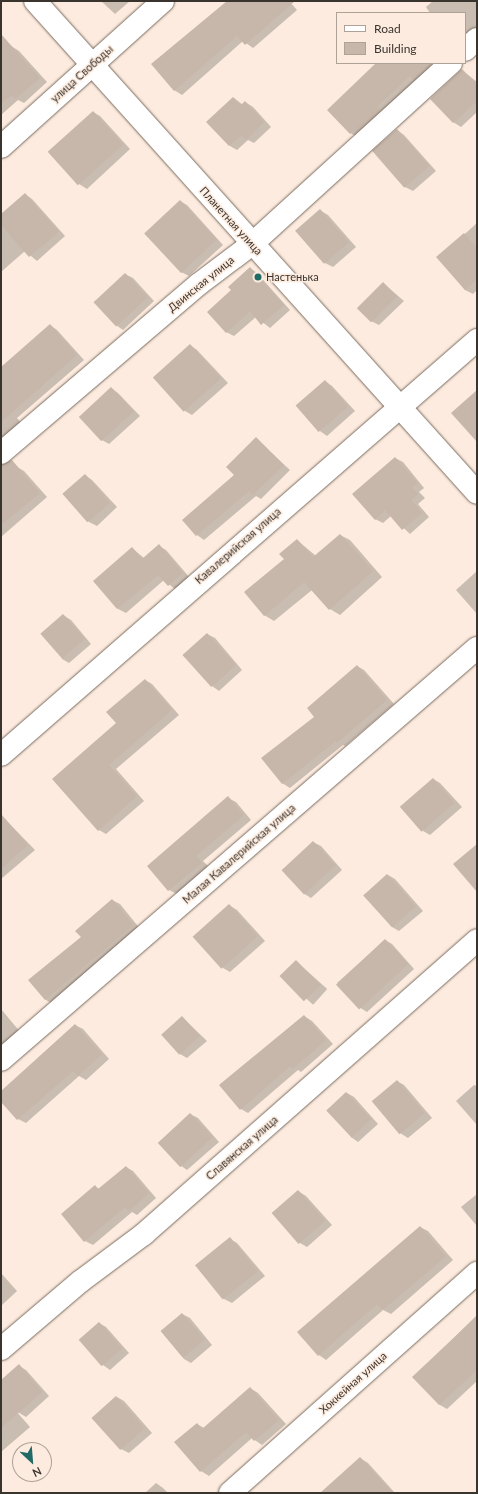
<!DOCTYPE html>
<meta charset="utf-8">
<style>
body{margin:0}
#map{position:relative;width:478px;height:1494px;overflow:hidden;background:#fcebde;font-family:Lato,sans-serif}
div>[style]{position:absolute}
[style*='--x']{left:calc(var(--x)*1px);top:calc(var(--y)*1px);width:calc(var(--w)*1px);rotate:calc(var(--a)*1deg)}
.shadow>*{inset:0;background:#0003;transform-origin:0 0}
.building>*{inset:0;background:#c7b7aa;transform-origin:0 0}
.roads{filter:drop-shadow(0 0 1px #7a6b5f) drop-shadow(0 0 1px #7a6b5f)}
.minor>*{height:22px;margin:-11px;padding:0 11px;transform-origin:11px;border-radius:11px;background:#fff}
.dots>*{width:11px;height:11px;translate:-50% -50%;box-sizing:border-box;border:2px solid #fcebde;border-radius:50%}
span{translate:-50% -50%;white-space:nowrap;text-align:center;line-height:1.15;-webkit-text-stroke:3px #fcebde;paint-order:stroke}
.street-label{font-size:11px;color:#3a342e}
.poi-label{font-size:11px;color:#3a342e}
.left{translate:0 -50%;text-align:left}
.frame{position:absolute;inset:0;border:2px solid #3a342e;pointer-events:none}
.legend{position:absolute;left:336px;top:12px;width:130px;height:52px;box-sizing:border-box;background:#fcebde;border:1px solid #aea298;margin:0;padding:5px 7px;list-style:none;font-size:12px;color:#3a342e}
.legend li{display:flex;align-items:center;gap:8px;height:20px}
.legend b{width:20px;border:1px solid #aea298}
.north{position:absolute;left:12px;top:1442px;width:40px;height:40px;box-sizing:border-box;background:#fcebde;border:1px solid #aea298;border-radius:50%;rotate:154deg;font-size:11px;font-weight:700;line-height:16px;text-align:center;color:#3a342e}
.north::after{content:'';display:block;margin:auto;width:14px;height:18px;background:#206b66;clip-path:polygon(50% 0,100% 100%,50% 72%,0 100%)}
</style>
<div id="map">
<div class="shadow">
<div style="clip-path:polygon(101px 1px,130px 1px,115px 14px)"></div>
<div style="clip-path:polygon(228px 1px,289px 1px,297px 10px,253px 48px,243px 41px,182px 95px,174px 90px)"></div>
<div style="clip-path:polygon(433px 1px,477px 1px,477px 30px,465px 40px,465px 13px,430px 13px,426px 7px)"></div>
<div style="clip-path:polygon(11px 46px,19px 51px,47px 82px,24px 103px,18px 100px,1px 115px,1px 56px)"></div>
<div style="clip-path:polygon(378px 63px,446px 63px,358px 137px,350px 133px)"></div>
<div style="clip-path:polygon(462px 70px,477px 82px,477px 112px,461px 127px,453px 122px)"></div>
<div style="clip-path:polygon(234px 98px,243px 105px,245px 102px,253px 107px,271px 127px,254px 143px,248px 140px,237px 150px,230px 146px,208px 122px)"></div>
<div style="clip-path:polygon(93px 112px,100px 116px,130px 149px,87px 189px,79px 184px)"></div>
<div style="clip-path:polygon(397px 130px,404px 135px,436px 171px,413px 191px,405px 187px)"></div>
<div style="clip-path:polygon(25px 194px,32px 199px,65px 236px,37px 261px,25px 251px,1px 272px,1px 215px)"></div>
<div style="clip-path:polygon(180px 201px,187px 205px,223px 245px,189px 276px,181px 272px)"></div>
<div style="clip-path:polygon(321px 211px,328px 215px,356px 247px,333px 267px,325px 263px)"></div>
<div style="clip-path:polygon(477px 223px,477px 290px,473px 294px,465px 290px,438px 258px)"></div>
<div style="clip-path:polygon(250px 268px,257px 273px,290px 310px,270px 328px,256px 317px,234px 336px,226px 332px,232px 290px)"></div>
<div style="clip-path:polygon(125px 274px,133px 278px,154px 301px,123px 330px,116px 325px)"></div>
<div style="clip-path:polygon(383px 283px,404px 301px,379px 325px,371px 321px)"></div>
<div style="clip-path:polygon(50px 325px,57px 330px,84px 360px,17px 418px,23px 425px,1px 445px,1px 378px)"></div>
<div style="clip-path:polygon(190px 345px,197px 350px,228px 383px,192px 415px,185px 411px)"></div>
<div style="clip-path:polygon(325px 381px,332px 386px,355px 411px,327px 436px,320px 431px,297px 406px)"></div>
<div style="clip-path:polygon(111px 388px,118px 393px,140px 416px,109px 444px,102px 440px)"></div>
<div style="clip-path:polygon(256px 439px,290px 470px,261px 499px,256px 496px,204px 540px,197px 535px)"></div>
<div style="clip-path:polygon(395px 458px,403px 462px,424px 488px,419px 492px,425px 498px,418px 504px,429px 517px,410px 534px,391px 516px,383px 523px,375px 519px)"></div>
<div style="clip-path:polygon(17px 467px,24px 471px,47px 497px,1px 537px,1px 481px)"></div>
<div style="clip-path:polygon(85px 475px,92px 480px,117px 507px,97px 526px,89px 522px,64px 494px)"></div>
<div style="clip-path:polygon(340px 535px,350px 540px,382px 577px,340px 615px,330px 609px,312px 590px,274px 621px,264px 615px,297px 540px,316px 556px)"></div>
<div style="clip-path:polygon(159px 546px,166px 550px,190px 578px,176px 590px,164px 580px,126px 613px,118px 609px,94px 581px,132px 548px,144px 558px)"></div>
<div style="clip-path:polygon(477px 571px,477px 614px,456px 590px)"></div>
<div style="clip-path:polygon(63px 615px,71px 620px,91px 644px,69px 663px,62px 659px)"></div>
<div style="clip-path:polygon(207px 634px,215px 638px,242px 670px,219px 691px,212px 686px)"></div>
<div style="clip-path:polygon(357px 666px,364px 670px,394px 704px,345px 746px,343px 745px,290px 788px,282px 783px,316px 717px)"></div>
<div style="clip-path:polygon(145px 680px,152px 684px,179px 715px,116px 769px,144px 801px,106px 834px,99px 830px,54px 779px,117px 723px)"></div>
<div style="clip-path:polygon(433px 779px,440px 783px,462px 807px,430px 835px,423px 831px)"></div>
<div style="clip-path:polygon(228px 798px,236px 802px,251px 820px,203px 861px,209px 867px,177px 894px,169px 890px)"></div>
<div style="clip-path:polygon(1px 815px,35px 850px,1px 879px)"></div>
<div style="clip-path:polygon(313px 842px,321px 846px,342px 870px,311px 898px,303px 893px)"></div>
<div style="clip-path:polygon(388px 875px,395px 879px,423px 911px,399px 931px,392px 927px,364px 895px)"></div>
<div style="clip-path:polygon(112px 900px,120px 904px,141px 930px,53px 1004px,46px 1000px,30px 980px,82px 937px)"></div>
<div style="clip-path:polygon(229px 905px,237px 910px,265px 941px,230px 972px,223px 968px)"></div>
<div style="clip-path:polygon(385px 940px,392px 944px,414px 969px,367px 1012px,359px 1007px,337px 983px)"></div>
<div style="left:296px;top:961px;width:42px;height:21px;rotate:42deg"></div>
<div style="clip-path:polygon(1px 1009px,21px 1033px,1px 1050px)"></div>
<div style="clip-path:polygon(304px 1016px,312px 1021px,333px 1044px,301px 1072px,298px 1070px,248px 1113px,241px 1109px,220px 1085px)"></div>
<div style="clip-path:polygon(182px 1017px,207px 1041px,187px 1058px,180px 1054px)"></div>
<div style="clip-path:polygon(75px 1025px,83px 1029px,109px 1059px,86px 1080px,79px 1076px,26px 1123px,18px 1119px,1px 1100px,1px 1092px)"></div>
<div style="clip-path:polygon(397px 1081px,404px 1085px,432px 1118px,408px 1138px,400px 1133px)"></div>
<div style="clip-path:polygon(474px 1085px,477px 1086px,477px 1125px,456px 1101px)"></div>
<div style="clip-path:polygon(347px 1093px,354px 1097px,378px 1124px,358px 1142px,351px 1137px)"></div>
<div style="clip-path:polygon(190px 1114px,198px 1118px,219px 1142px,187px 1170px,180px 1165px,159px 1142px)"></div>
<div style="clip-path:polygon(126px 1167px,133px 1171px,156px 1198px,137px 1215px,132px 1212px,93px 1245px,85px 1241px,95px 1187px,100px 1189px)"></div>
<div style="clip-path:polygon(298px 1191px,306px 1196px,332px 1225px,307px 1247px,300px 1243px)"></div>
<div style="clip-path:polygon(477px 1194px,477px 1226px,461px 1207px)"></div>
<div style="clip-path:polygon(420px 1227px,428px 1231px,453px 1260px,391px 1314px,383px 1310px,326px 1360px,319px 1355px,298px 1332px)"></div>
<div style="clip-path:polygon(230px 1239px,237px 1243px,265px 1276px,232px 1303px,224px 1299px)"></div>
<div style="clip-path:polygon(1px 1273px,17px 1291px,1px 1306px)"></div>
<div style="clip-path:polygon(182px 1314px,190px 1318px,212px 1345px,191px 1363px,184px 1359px,161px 1331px)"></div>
<div style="clip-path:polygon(477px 1315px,477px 1381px,447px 1409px,440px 1405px,414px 1377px)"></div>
<div style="clip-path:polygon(99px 1323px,106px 1327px,129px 1353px,110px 1370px,103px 1365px,80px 1340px)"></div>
<div style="clip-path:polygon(19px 1366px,26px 1370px,49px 1396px,26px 1417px,16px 1411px,30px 1427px,1px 1452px,1px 1381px)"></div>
<div style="clip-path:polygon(250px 1388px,258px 1393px,286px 1424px,262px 1445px,252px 1438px,209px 1476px,201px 1471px,176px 1443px,197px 1424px,204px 1428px)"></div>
<div style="clip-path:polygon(117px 1397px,124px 1401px,152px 1433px,129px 1453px,121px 1449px)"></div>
<div style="clip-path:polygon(360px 1458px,368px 1463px,395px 1493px,341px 1493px)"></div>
<div style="clip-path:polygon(156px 1483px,163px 1488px,168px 1493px,145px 1493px)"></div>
</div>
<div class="building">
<div style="clip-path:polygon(227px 1px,295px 1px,245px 45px,237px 36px,174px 91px,151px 64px)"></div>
<div style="clip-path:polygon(1px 34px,40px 78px,15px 99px,12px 95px,1px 104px)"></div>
<div style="clip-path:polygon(376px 63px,432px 63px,414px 80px,410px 76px,377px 107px,380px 110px,356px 132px,354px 130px,350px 134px,327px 110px)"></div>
<div style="clip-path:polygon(462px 69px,477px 85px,477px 101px,453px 123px,430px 99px)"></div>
<div style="clip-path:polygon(233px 97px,241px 105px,245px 101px,264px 122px,246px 140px,242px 135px,229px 146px,206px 122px)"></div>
<div style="left:93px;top:111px;width:45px;height:61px;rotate:48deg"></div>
<div style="left:397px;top:129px;width:49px;height:33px;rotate:49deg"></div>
<div style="clip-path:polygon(25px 193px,59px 232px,29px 257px,1px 225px,1px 214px)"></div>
<div style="left:180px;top:200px;width:54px;height:49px;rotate:47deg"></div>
<div style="left:320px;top:209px;width:44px;height:33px;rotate:49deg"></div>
<div style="clip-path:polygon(464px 233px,477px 248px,477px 279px,465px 290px,436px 257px)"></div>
<div style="clip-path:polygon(250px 267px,284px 305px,261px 325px,250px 311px,226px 333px,207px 312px,231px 290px,228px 287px)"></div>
<div style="left:125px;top:273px;width:33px;height:43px;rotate:47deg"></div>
<div style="left:383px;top:282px;width:20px;height:37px;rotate:45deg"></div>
<div style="clip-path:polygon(50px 324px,77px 355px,1px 422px,1px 367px)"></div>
<div style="left:190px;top:344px;width:46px;height:50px;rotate:48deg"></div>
<div style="left:325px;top:380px;width:35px;height:39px;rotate:49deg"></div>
<div style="left:111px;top:387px;width:33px;height:44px;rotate:47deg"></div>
<div style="clip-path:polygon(477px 390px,477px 442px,451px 413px)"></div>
<div style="clip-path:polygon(256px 437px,284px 465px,253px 495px,249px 491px,196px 536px,182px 520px,234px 475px,226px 467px)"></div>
<div style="clip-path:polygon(395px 457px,418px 483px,412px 487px,418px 494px,411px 500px,422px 513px,402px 530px,385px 510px,375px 520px,352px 494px)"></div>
<div style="clip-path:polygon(12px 460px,40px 493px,1px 525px,1px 465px)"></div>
<div style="left:85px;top:474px;width:38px;height:30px;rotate:49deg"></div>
<div style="clip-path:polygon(340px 534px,373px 571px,329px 610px,304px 582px,264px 616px,244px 592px,284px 559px,279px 554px,297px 539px,313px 557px)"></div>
<div style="clip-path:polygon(159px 544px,183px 573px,168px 586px,158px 575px,117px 609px,93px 581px,132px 547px,142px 559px)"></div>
<div style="left:63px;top:614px;width:33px;height:30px;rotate:49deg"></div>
<div style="left:207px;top:633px;width:43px;height:33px;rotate:48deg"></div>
<div style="clip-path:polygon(357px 665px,387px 700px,337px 743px,336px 741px,282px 784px,261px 758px,314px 717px,307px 708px)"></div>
<div style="clip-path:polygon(145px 679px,172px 710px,109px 765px,137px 796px,98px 831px,52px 779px,116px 723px,106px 712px)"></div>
<div style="left:433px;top:778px;width:33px;height:44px;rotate:49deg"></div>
<div style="clip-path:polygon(228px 796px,244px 815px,196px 856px,202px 863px,168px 891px,147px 866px)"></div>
<div style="clip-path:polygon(1px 814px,28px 845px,1px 869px)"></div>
<div style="left:313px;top:841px;width:33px;height:43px;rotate:47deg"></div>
<div style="clip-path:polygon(477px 844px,477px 892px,453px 864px)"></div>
<div style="left:387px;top:874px;width:43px;height:32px;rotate:48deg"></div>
<div style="clip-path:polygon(112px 899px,134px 925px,45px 1000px,28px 980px,81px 937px,75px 931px)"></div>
<div style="left:229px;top:904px;width:43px;height:49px;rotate:48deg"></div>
<div style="left:385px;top:939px;width:34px;height:67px;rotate:47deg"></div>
<div style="left:296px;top:960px;width:35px;height:23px;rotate:46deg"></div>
<div style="clip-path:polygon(304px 1015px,326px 1040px,293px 1069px,290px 1066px,240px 1110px,219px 1085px)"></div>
<div style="left:182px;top:1016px;width:27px;height:28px;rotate:48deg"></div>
<div style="clip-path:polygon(75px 1024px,102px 1054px,78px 1076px,73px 1071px,17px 1120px,1px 1102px,1px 1091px)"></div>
<div style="left:397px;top:1080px;width:43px;height:33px;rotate:50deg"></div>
<div style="left:346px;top:1092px;width:37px;height:27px;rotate:47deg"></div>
<div style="left:190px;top:1113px;width:33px;height:44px;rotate:47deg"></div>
<div style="clip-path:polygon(126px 1166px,149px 1193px,129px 1211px,125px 1207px,84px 1242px,61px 1214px,95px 1185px,98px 1189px)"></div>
<div style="left:298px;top:1190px;width:41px;height:35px;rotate:49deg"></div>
<div style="clip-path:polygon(420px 1226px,446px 1256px,383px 1310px,377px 1304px,318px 1356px,297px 1332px)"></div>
<div style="left:230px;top:1237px;width:44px;height:45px;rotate:51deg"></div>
<div style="left:182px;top:1313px;width:35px;height:28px;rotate:50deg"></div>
<div style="clip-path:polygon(477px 1316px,477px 1370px,439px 1405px,412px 1377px)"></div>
<div style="left:99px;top:1322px;width:35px;height:27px;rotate:49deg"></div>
<div style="clip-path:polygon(19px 1364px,42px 1392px,1px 1428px,1px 1380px)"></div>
<div style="clip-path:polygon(250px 1387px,279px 1420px,254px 1441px,246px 1432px,200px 1472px,174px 1442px,197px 1423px,202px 1429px)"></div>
<div style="left:116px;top:1396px;width:43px;height:33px;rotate:48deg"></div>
<div style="clip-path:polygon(360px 1457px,393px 1493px,320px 1493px)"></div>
</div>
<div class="roads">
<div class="minor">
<div style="--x:35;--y:1;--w:661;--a:48.06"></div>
<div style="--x:465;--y:50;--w:16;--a:-43"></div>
<div style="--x:1;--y:147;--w:218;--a:-42"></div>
<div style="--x:1;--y:453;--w:260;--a:-40.5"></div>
<div style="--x:199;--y:284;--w:66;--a:-37"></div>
<div style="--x:252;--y:244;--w:269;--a:-42.3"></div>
<div style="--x:1;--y:755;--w:632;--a:-41.08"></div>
<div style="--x:1;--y:1060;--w:630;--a:-40.88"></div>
<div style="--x:1;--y:1349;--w:105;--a:-40.4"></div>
<div style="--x:81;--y:1281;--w:79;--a:-36.7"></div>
<div style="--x:144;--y:1234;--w:444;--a:-41.4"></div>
<div style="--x:230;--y:1493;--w:331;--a:-41.7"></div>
</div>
</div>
<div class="dots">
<div style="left:258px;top:277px;background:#206b66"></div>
</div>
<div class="street-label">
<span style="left:82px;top:74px;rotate:-42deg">улица Свободы</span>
<span style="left:231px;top:221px;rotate:48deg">Планетная улица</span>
<span style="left:201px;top:284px;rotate:-39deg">Двинская улица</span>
<span style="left:238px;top:546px;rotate:-41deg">Кавалерийская улица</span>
<span style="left:239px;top:854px;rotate:-41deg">Малая Кавалерийская улица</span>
<span style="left:242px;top:1148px;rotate:-41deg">Славянская улица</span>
<span style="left:353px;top:1383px;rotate:-42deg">Хоккейная улица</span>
</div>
<div class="poi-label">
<span class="left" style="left:266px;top:277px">Настенька</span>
</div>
<div class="frame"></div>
<ul class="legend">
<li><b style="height:5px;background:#fff"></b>Road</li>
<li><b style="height:11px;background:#c7b7aa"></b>Building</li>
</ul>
<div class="north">N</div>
</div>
